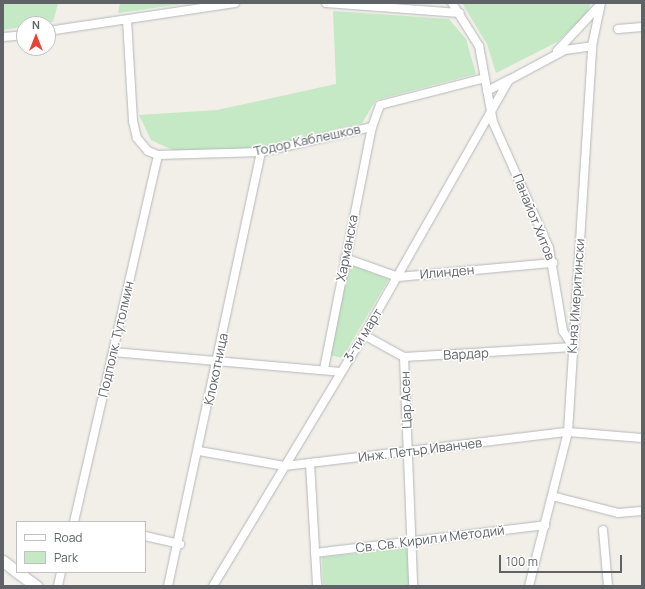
<!DOCTYPE html>
<meta charset="utf-8">
<style>
body{margin:0}
#map{position:relative;width:645px;height:589px;overflow:hidden;background:#f1efe8;font-family:Manrope,sans-serif}
div>[style]{position:absolute}
[style*='--x']{left:calc(var(--x)*1px);top:calc(var(--y)*1px);width:calc(var(--w)*1px);rotate:calc(var(--a)*1deg)}
.green>*{inset:0;background:#c5e8c5}
.roads{filter:drop-shadow(0 0 1px #b5b8bc) drop-shadow(0 0 1px #b5b8bc)}
.street>*{height:8px;margin:-4px;padding:0 4px;transform-origin:4px;border-radius:4px;background:#fff}
.secondary>*{height:11px;margin:-5.5px;padding:0 5.5px;transform-origin:5.5px;border-radius:5.5px;background:#fff}
span{translate:-50% -50%;white-space:nowrap;text-align:center;line-height:1.15;-webkit-text-stroke:3px #fff;paint-order:stroke}
.street-label{font-size:13px;color:#5f6368}
.frame{position:absolute;inset:0;border:4px solid #5f6368;pointer-events:none}
.legend{position:absolute;left:16px;top:521px;width:130px;height:52px;box-sizing:border-box;background:#fff;border:1px solid #bfc1c3;margin:0;padding:5px 7px;list-style:none;font-size:12px;color:#5f6368}
.legend li{display:flex;align-items:center;gap:8px;height:20px}
.legend b{width:20px;border:1px solid #bfc1c3}
.north{position:absolute;left:16px;top:16px;width:40px;height:40px;box-sizing:border-box;background:#fff;border:1px solid #bfc1c3;border-radius:50%;rotate:0deg;font-size:11px;font-weight:700;line-height:16px;text-align:center;color:#5f6368}
.north::after{content:'';display:block;margin:auto;width:14px;height:18px;background:#ea4335;clip-path:polygon(50% 0,100% 100%,50% 72%,0 100%)}
.scale{position:absolute;left:499px;top:555px;width:123px;height:18px;box-sizing:border-box;border:2px solid #5f6368;border-top:0;padding-left:5px;font-size:12px;line-height:14px;white-space:nowrap;color:#5f6368;-webkit-text-stroke:3px #fff;paint-order:stroke}
</style>
<div id="map">
<div class="green">
<div style="clip-path:polygon(3px 3px,58px 3px,53px 22px,3px 30px)"></div>
<div style="clip-path:polygon(120px 3px,188px 3px,118px 13px)"></div>
<div style="clip-path:polygon(462px 3px,591px 3px,586px 15px,557px 42px,496px 73px,487px 44px)"></div>
<div style="clip-path:polygon(333px 11px,449px 19px,466px 39px,476px 74px,376px 100px,362px 123px,260px 148px,175px 151px,151px 140px,139px 115px,217px 110px,336px 84px)"></div>
<div style="clip-path:polygon(348px 264px,389px 279px,342px 358px,330px 355px)"></div>
<div style="clip-path:polygon(409px 548px,411px 586px,323px 586px,322px 557px)"></div>
</div>
<div class="roads">
<div class="street">
<div style="--x:326;--y:3;--w:134;--a:4.3"></div>
<div style="--x:127;--y:20;--w:101;--a:86.6"></div>
<div style="--x:133;--y:121;--w:17;--a:77"></div>
<div style="--x:137;--y:138;--w:17;--a:50"></div>
<div style="--x:148;--y:151;--w:11;--a:22"></div>
<div style="--x:158;--y:155;--w:103;--a:-1.7"></div>
<div style="--x:261;--y:152;--w:114;--a:-12.7"></div>
<div style="--x:372;--y:127;--w:23;--a:-70"></div>
<div style="--x:380;--y:105;--w:108;--a:-14.4"></div>
<div style="--x:618;--y:29;--w:24;--a:-5"></div>
<div style="--x:48;--y:31;--w:189;--a:-8.5"></div>
<div style="--x:3;--y:37;--w:21;--a:-5"></div>
<div style="--x:557;--y:51;--w:59;--a:-47.1"></div>
<div style="--x:487;--y:91;--w:25;--a:-27"></div>
<div style="--x:345;--y:258;--w:56;--a:19.7"></div>
<div style="--x:398;--y:277;--w:156;--a:-5.2"></div>
<div style="--x:364;--y:335;--w:46;--a:28.8"></div>
<div style="--x:404;--y:357;--w:169;--a:-3.4"></div>
<div style="--x:573;--y:347;--w:19;--a:-122"></div>
<div style="--x:563;--y:331;--w:84;--a:-99.6"></div>
<div style="--x:549;--y:248;--w:138;--a:-114"></div>
<div style="--x:493;--y:122;--w:77;--a:-100.4"></div>
<div style="--x:479;--y:46;--w:51;--a:-122.1"></div>
<div style="--x:113;--y:352;--w:228;--a:5"></div>
<div style="--x:404;--y:357;--w:229;--a:87.7"></div>
<div style="--x:324;--y:369;--w:247;--a:-78.8"></div>
<div style="--x:199;--y:451;--w:87;--a:9.9"></div>
<div style="--x:285;--y:466;--w:285;--a:-6.9"></div>
<div style="--x:568;--y:432;--w:74;--a:4.6"></div>
<div style="--x:310;--y:463;--w:123;--a:86.7"></div>
<div style="--x:552;--y:496;--w:68;--a:14.4"></div>
<div style="--x:618;--y:513;--w:24;--a:-5"></div>
<div style="--x:74;--y:522;--w:376;--a:-77.1"></div>
<div style="--x:603;--y:530;--w:56;--a:84.9"></div>
<div style="--x:145;--y:536;--w:36;--a:13"></div>
<div style="--x:315;--y:553;--w:232;--a:-6.9"></div>
<div style="--x:58;--y:586;--w:14;--a:-78"></div>
<div style="--x:168;--y:586;--w:444;--a:-77.9"></div>
<div style="--x:213;--y:586;--w:293;--a:-59"></div>
<div style="--x:364;--y:335;--w:293;--a:-60.4"></div>
<div style="--x:509;--y:80;--w:64;--a:-28.2"></div>
<div style="--x:565;--y:50;--w:27;--a:-8"></div>
<div style="--x:529;--y:586;--w:159;--a:-75.8"></div>
<div style="--x:568;--y:432;--w:387;--a:-86.4"></div>
<div style="--x:592;--y:46;--w:44;--a:-78.2"></div>
</div>
<div class="secondary">
<div style="--x:3;--y:561;--w:18;--a:38"></div>
<div style="--x:17;--y:572;--w:24;--a:36"></div>
</div>
</div>
<div class="street-label">
<span style="left:307px;top:140px;rotate:-12deg">Тодор Каблешков</span>
<span style="left:534px;top:217px;rotate:68deg">Панайот Хитов</span>
<span style="left:347px;top:248px;rotate:-79deg">Харманска</span>
<span style="left:447px;top:272px;rotate:-5deg">Илинден</span>
<span style="left:576px;top:296px;rotate:-86deg">Княз Имеритински</span>
<span style="left:363px;top:335px;rotate:-58deg">3-ти март</span>
<span style="left:116px;top:339px;rotate:-77deg">Подполк. Тутолмин</span>
<span style="left:466px;top:354px;rotate:-3deg">Вардар</span>
<span style="left:216px;top:369px;rotate:-78deg">Клокотница</span>
<span style="left:406px;top:400px;rotate:-92deg">Цар Асен</span>
<span style="left:420px;top:450px;rotate:-7deg">Инж. Петър Иванчев</span>
<span style="left:430px;top:539px;rotate:-7deg">Св. Св. Кирил и Методий</span>
</div>
<div class="frame"></div>
<ul class="legend">
<li><b style="height:5px;background:#fff"></b>Road</li>
<li><b style="height:11px;background:#c5e8c5"></b>Park</li>
</ul>
<div class="north">N</div>
<div class="scale">100 m</div>
</div>
